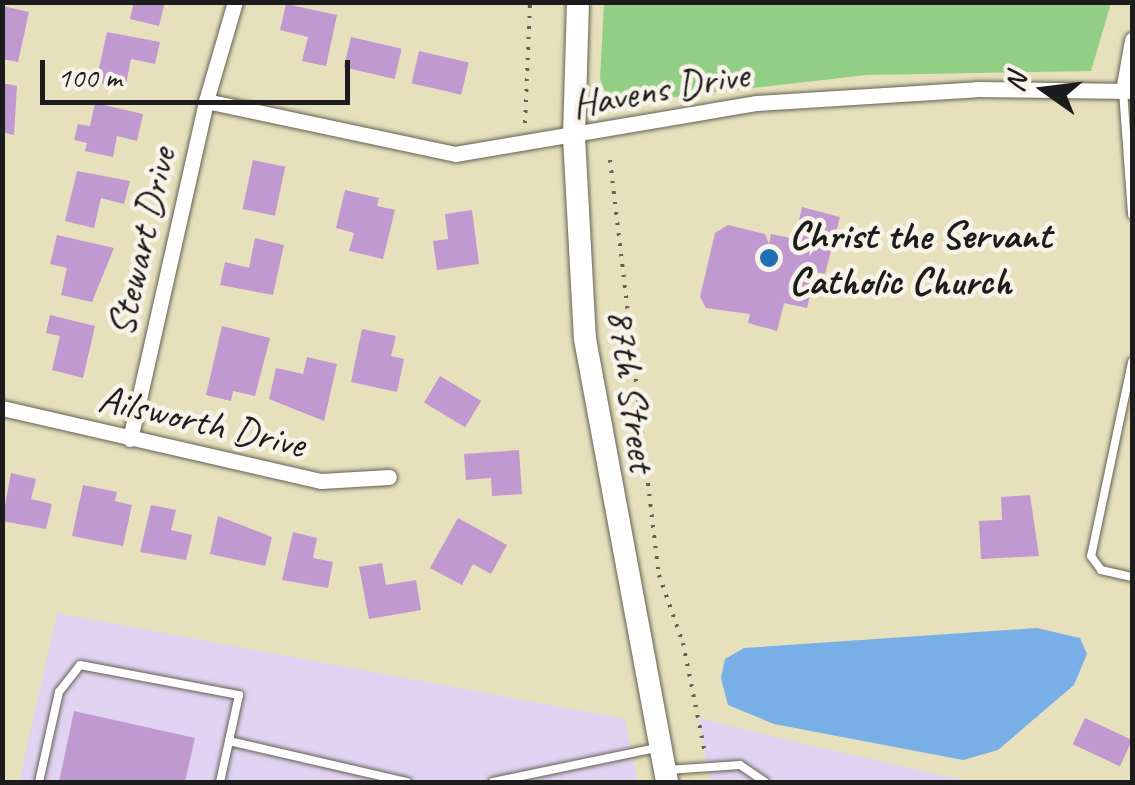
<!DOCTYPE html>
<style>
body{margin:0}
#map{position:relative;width:1135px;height:785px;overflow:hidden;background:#e7e0bc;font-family:Caveat,sans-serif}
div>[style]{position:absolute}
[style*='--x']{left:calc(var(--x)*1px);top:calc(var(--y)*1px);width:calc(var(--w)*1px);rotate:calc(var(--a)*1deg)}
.built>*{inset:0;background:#e1d4f3}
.green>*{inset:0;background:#92cf85}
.water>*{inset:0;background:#78afe7}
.building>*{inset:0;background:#bf99cf;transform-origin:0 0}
.path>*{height:4px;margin-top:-2px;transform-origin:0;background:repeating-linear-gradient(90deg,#636154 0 2.5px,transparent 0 10.5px)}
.roads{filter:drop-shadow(0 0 2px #636154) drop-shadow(0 0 2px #636154)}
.lane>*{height:8px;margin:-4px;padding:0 4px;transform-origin:4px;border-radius:4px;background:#fff}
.street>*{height:15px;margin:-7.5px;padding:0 7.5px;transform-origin:7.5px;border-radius:7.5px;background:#fff}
.secondary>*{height:22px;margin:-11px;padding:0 11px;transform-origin:11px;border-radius:11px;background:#fff}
.dots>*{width:28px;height:28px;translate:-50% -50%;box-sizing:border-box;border:5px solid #f7f3e8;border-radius:50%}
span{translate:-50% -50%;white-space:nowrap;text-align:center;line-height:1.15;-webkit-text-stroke:9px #f7f3e8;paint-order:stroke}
.street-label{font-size:40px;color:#1c1c1c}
.poi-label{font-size:40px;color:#1c1c1c;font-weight:700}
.left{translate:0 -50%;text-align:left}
.frame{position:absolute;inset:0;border:5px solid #1c1c1c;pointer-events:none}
.north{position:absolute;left:995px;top:40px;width:100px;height:100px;-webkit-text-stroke:8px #f7f3e8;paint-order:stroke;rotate:284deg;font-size:28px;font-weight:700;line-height:40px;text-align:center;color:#1c1c1c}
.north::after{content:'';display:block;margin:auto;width:35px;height:45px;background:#1c1c1c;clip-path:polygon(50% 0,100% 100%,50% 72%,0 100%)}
.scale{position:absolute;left:40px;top:60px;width:310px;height:45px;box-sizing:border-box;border:5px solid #1c1c1c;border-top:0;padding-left:12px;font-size:30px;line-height:35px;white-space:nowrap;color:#1c1c1c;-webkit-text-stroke:8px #f7f3e8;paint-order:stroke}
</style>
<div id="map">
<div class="built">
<div style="clip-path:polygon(57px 613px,625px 719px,638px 782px,19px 782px)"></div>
<div style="clip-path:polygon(699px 718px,791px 741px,972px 782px,710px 782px)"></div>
</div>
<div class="green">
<div style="clip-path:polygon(604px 3px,604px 2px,1111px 3px,1091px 71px,867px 75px,631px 102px,608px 98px,600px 79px)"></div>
</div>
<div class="water">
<div style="clip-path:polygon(1037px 628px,1080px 638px,1087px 654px,1074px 685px,998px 750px,963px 760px,774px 724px,728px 705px,721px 678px,725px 659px,744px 648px)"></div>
</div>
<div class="building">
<div style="clip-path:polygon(134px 2px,165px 2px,159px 26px,130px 19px)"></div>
<div style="clip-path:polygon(286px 4px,337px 15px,326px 66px,302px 61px,308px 37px,280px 30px)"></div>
<div style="clip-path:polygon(2px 6px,29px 12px,18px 62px,2px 59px)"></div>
<div style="clip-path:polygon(107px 32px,160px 42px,155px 64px,131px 59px,125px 89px,96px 82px)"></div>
<div style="left:351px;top:37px;width:52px;height:31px;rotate:13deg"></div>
<div style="left:419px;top:51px;width:51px;height:33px;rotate:13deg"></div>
<div style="clip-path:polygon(2px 83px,17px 86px,14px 135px,2px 132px)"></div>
<div style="clip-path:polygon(95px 103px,143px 114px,137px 141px,117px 136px,113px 157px,85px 151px,87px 143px,74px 140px,78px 124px,90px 126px)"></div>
<div style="left:253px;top:160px;width:33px;height:50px;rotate:12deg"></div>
<div style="clip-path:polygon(77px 171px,130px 181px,124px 204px,101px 198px,94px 228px,65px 221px)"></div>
<div style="clip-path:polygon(345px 190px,379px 198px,377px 206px,395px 210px,383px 259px,349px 251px,354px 233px,336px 228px)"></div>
<div style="clip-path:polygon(802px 207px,840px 217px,825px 274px,816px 272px,807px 308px,784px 303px,777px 331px,748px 323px,750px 314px,706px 308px,700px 297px,715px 233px,728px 225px,765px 234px,769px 244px,771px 234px,795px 239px)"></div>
<div style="clip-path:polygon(472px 210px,479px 264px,437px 270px,433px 241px,448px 239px,445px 214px)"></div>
<div style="clip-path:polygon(57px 235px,114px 248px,92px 302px,61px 295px,67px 268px,50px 264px)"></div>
<div style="clip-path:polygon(255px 238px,284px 245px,273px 295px,220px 285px,225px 262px,249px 268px)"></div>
<div style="clip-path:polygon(50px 315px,95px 326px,83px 378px,52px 370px,60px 336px,46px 333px)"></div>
<div style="clip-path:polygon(222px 326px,270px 338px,255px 396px,233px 391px,231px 401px,206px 395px)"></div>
<div style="clip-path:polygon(362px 329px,396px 336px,391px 356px,404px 359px,397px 392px,351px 382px)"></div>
<div style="clip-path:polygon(307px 357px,337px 364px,324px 421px,269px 399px,276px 368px,303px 374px)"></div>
<div style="left:440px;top:376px;width:48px;height:31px;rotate:31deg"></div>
<div style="clip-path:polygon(519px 450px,522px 494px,492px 496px,491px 478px,466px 480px,464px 454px)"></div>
<div style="clip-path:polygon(11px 473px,36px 479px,31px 499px,52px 504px,46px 529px,2px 521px)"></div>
<div style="clip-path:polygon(83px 485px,117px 492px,115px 501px,132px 505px,123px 546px,72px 536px)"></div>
<div style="clip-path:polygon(1030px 495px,1039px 556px,981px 559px,979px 521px,1002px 520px,1001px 497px)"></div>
<div style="clip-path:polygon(151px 505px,176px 510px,171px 530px,192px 535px,186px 560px,140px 552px)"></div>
<div style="clip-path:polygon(218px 516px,272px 537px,265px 566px,210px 554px)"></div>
<div style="clip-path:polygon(458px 518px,507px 545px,491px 574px,473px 564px,462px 585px,430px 568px)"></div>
<div style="clip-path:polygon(293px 532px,317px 538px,313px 558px,333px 562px,328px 588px,282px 580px)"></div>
<div style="clip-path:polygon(382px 563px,386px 585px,416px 580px,421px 610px,369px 619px,359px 567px)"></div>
<div style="clip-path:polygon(74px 711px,195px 738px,185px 782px,59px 782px)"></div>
<div style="left:1085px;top:718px;width:52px;height:29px;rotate:25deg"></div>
</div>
<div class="path">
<div style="--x:525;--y:123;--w:121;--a:-87.6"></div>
<div style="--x:610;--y:160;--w:418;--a:83.3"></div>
<div style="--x:659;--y:575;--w:72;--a:70.6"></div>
<div style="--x:683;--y:643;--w:112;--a:78.7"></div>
</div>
<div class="roads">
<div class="lane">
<div style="--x:1123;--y:91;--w:124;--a:85.8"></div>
<div style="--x:1132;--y:362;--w:198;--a:101.9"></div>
<div style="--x:1091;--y:556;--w:17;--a:54"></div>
<div style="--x:1101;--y:570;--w:32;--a:13"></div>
<div style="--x:667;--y:770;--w:73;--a:-3.9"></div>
<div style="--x:740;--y:765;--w:30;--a:34"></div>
<div style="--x:39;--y:782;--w:92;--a:-77.5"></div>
<div style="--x:59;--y:692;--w:34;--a:-52"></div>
<div style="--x:80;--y:665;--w:162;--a:10.7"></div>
<div style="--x:239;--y:695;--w:47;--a:102.3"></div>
<div style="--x:220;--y:782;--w:42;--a:-77.6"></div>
<div style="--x:229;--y:741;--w:183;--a:13"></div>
<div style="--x:493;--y:782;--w:167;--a:-11.8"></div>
</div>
<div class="street">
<div style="--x:1123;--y:91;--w:52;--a:-80"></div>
<div style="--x:206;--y:101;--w:255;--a:12"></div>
<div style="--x:455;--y:154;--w:306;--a:-9.6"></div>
<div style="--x:757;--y:103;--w:220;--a:-3.6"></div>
<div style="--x:977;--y:89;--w:155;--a:0.7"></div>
<div style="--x:2;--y:408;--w:327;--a:12.9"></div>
<div style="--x:321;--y:481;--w:68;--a:-3.4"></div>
<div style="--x:130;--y:439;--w:346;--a:-77.3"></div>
<div style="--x:206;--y:101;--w:103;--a:-73.7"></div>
</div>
<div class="secondary">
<div style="--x:578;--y:2;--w:135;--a:91.7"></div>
<div style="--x:574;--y:137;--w:202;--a:86.9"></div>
<div style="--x:585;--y:339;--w:451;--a:79.5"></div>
</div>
</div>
<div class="dots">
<div style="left:769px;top:258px;background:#1f6fb2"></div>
</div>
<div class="street-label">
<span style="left:660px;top:89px;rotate:-10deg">Havens Drive</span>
<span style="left:141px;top:242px;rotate:-77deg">Stewart Drive</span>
<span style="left:632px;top:390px;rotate:82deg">87th Street</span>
<span style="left:202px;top:421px;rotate:13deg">Ailsworth Drive</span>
</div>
<div class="poi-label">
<span class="left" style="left:789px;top:258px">Christ the Servant<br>Catholic Church</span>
</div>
<div class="frame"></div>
<div class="north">N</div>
<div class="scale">100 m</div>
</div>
